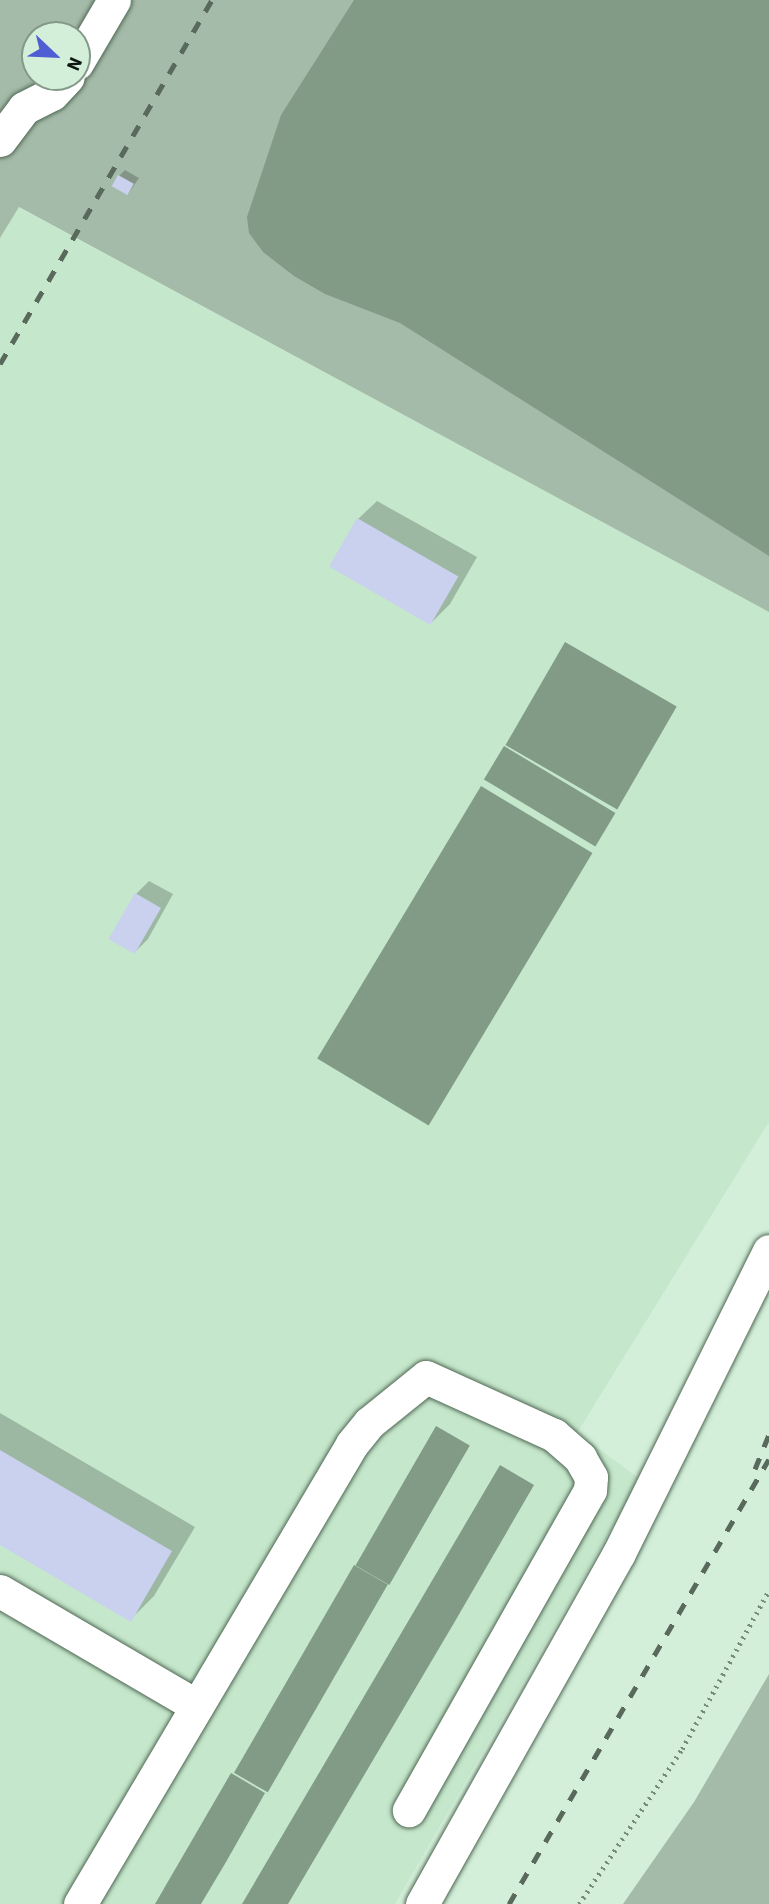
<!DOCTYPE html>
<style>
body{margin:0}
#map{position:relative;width:769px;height:1904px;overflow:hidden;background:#d3efd9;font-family:"Source Sans 3",sans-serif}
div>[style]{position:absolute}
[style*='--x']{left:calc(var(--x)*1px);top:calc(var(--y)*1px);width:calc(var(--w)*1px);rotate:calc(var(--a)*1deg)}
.built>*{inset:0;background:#c5e7cb}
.green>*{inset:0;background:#a5bba9}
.water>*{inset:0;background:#819b86;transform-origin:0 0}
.shadow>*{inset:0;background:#0003}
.building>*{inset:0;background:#c9d1ee;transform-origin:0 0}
.path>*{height:4.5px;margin-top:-2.25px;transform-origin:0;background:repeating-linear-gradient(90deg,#778a7b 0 2px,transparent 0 7px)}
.roads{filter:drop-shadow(0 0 2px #4f6754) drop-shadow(0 0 2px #4f6754)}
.minor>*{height:33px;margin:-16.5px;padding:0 16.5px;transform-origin:16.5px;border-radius:16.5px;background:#fff}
.rail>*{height:5px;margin-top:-2.5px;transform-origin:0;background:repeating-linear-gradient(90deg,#59695c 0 12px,transparent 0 24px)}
span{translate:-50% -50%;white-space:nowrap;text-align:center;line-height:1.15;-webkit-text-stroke:5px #d3efd9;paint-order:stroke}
.north{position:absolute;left:21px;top:21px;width:70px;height:70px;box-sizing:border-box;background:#d3efd9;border:2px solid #849888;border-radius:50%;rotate:113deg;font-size:19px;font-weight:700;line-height:28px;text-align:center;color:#0d160f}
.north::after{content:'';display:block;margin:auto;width:24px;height:32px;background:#505ed4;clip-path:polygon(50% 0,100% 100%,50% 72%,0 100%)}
</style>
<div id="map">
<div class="built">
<div style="clip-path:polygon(18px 207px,769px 612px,769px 1122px,577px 1433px,640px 1479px,395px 1904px,0 1904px,0 238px)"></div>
</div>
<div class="green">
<div style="clip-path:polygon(evenodd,0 0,769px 0,769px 612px,19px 207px,0 238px,0 0,35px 35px,77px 35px,77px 77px,35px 77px,35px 35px)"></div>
<div style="clip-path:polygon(769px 1674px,769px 1904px,623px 1904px,694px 1802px)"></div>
</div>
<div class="water">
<div style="clip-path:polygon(354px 0,769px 0,769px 556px,400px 323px,325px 294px,294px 276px,263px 252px,249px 233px,247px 217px,281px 115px)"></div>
<div style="left:565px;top:642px;width:129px;height:119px;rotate:30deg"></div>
<div style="left:504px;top:746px;width:130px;height:39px;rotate:31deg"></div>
<div style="left:481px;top:786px;width:130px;height:318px;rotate:31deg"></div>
<div style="left:436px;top:1426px;width:39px;height:161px;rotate:30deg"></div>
<div style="clip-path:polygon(500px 1465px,534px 1485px,454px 1623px,288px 1904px,242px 1904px)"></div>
<div style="left:354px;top:1565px;width:39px;height:240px;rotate:30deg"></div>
<div style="clip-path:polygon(231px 1773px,265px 1793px,226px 1862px,201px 1904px,155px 1904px)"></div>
</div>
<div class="shadow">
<div style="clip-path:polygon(125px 170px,139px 178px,128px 194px,119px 176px)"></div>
<div style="clip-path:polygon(377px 501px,477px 557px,450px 604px,431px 623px,358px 519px)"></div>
<div style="clip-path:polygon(149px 881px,173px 894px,148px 939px,135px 952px,136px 894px)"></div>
<div style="clip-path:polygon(0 1413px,195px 1527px,154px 1596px,131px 1619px,0 1543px)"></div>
</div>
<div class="building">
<div style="left:118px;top:175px;width:18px;height:13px;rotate:29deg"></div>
<div style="left:357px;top:518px;width:117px;height:56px;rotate:30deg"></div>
<div style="left:135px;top:893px;width:30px;height:53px;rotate:30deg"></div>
<div style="clip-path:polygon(0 1450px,172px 1551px,131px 1622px,0 1545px)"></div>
</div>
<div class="path">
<div style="--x:579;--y:1904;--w:186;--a:-56.4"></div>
<div style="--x:682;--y:1749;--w:181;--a:-61.3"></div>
</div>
<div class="roads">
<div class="minor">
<div style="--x:77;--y:63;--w:73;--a:-59.6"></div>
<div style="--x:0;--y:140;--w:40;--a:-53"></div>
<div style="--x:24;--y:108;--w:31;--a:-27"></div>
<div style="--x:52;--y:94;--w:23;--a:-47"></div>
<div style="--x:0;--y:1591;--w:228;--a:30.3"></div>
<div style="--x:80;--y:1904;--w:534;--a:-59.4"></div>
<div style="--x:352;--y:1444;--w:27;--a:-51"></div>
<div style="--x:369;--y:1423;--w:73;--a:-38.9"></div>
<div style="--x:426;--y:1377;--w:141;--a:24.4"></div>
<div style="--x:554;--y:1435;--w:35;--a:41"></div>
<div style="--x:580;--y:1458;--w:22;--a:60"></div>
<div style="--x:591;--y:1477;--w:13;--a:94"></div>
<div style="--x:590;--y:1490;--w:368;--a:119.5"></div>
<div style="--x:422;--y:1904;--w:403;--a:-60.7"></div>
<div style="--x:619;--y:1553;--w:337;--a:-63.6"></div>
</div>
</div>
<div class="rail">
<div style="--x:0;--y:364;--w:421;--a:-59.8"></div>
<div style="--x:755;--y:1469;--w:37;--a:-68"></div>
<div style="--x:509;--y:1904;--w:515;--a:-59.7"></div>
</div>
<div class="north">N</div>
</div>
